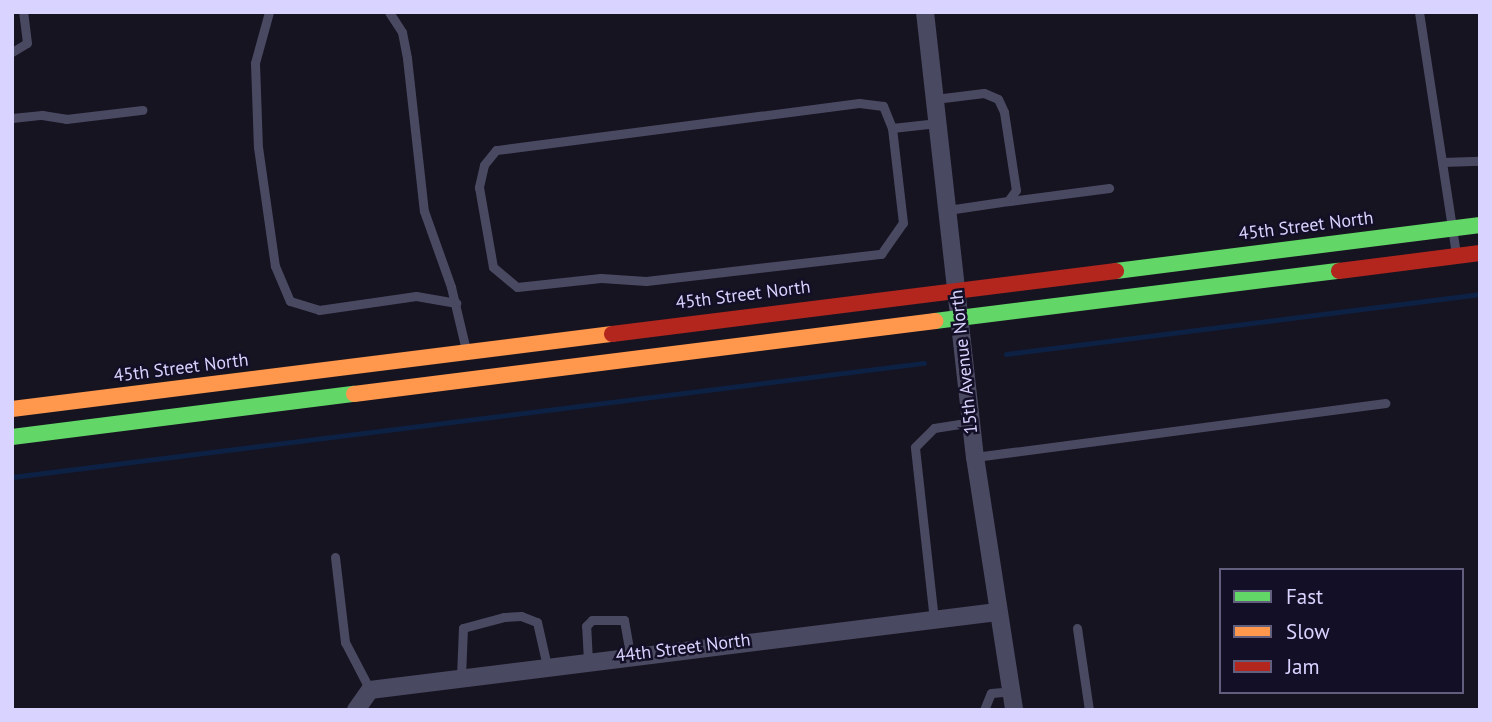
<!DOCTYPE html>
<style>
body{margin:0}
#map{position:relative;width:1492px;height:722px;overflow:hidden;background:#161421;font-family:"PT Sans",sans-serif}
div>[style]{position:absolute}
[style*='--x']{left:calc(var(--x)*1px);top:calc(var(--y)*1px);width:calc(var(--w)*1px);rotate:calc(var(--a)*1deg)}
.stream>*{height:4.5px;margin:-2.25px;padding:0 2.25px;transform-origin:2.25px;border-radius:2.25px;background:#0d2144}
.lane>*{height:9px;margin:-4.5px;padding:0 4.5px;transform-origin:4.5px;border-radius:4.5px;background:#4a4962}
.street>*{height:18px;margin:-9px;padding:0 9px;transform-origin:9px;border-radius:9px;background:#4a4962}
.fast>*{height:16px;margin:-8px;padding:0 8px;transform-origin:8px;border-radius:8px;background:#63d668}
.slow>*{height:16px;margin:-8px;padding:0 8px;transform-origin:8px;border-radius:8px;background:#ff974d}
.jam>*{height:16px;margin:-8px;padding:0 8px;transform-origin:8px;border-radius:8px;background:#b3261e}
span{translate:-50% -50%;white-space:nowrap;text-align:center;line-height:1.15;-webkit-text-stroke:5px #130f26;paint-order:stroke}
.street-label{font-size:18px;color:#d9d4ff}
.frame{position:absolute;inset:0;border:14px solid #d9d4ff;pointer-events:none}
.legend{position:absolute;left:1219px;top:568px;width:245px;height:126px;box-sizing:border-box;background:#130f26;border:2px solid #625e7d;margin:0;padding:9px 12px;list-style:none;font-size:21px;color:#d9d4ff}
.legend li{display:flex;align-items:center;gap:14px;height:35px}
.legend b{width:35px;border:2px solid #625e7d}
</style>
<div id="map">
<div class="stream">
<div style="--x:1006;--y:354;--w:478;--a:-7.2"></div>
<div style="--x:12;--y:477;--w:919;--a:-7.13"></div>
</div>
<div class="lane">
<div style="--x:269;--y:12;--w:53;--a:105.4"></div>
<div style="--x:255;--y:63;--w:84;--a:88"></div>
<div style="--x:258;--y:147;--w:120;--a:81.9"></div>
<div style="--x:275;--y:266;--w:38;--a:67"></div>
<div style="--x:290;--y:301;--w:30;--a:17"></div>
<div style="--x:319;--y:310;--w:98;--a:-8.2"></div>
<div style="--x:416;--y:296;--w:41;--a:9.9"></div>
<div style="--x:389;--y:12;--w:24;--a:57"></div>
<div style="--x:402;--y:32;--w:26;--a:79"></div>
<div style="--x:407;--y:58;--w:154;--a:83.7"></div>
<div style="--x:424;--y:211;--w:81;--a:70.4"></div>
<div style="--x:451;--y:287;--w:65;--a:76.6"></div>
<div style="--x:1419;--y:12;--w:245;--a:81.3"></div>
<div style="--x:12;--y:52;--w:17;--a:-31"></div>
<div style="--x:27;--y:43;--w:31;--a:-97"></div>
<div style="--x:935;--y:99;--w:49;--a:-7"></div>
<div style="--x:984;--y:93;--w:15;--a:23"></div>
<div style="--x:998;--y:99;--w:14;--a:65"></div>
<div style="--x:1004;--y:112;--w:79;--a:81.3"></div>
<div style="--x:1016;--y:190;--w:14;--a:126"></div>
<div style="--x:1008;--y:201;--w:61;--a:171.5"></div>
<div style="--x:12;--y:118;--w:30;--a:-6"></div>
<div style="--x:42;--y:115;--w:24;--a:9"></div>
<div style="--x:66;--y:119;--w:77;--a:-6.8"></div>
<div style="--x:892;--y:128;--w:24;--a:-112"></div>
<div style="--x:883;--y:106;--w:24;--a:-173"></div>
<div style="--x:859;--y:103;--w:366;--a:172.6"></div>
<div style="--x:496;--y:150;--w:19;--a:129"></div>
<div style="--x:484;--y:165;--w:23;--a:103"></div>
<div style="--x:479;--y:187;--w:81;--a:80.1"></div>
<div style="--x:493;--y:267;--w:31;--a:40"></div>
<div style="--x:517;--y:287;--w:84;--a:-6.1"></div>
<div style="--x:601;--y:278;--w:45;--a:3.8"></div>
<div style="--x:646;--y:281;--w:237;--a:-6.6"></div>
<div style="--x:881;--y:254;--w:38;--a:-55"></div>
<div style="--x:903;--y:223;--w:96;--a:-96.6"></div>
<div style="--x:892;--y:128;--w:46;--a:-6.2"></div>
<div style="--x:1442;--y:162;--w:38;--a:-2"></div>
<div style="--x:1010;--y:201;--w:100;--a:-7.5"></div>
<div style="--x:975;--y:457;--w:414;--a:-7.5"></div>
<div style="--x:335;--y:557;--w:86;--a:83.3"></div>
<div style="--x:345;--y:642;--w:54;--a:62.5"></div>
<div style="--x:934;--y:620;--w:174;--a:-96.3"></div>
<div style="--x:915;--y:447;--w:27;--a:-45"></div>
<div style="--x:934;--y:428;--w:37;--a:-9"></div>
<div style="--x:1077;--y:628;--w:83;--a:81.7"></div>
<div style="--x:588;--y:661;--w:35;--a:-93"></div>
<div style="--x:586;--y:626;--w:8;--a:-45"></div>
<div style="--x:592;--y:620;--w:32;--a:0"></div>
<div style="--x:624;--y:620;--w:35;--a:80"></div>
<div style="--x:461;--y:677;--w:49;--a:-87.7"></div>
<div style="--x:463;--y:628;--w:42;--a:-15"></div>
<div style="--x:504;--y:617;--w:17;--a:-3"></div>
<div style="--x:521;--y:616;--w:17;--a:21"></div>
<div style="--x:537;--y:622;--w:45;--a:77.2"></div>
<div style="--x:984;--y:710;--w:18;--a:-68"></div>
<div style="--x:991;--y:693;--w:21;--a:-5"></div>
</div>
<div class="street">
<div style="--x:925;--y:12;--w:448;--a:83.6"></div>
<div style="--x:975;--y:457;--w:256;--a:81.2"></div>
<div style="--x:356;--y:710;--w:24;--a:-55"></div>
<div style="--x:370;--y:690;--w:632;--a:-7.09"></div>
</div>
<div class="fast">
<div style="--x:1116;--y:271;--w:367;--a:-7.2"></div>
<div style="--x:935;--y:321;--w:407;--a:-7.1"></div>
<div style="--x:12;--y:437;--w:345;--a:-7.2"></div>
</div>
<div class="slow">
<div style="--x:354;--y:394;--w:586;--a:-7.16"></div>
<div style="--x:12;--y:409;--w:605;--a:-7.13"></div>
</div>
<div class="jam">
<div style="--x:1339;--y:271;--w:142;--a:-7.3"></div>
<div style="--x:612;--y:334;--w:508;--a:-7.13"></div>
</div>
<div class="street-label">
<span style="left:1306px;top:226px;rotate:-7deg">45th Street North</span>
<span style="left:743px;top:295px;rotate:-7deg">45th Street North</span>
<span style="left:964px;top:362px;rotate:-96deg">15th Avenue North</span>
<span style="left:181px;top:368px;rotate:-7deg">45th Street North</span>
<span style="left:683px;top:648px;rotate:-7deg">44th Street North</span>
</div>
<div class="frame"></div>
<ul class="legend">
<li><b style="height:9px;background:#63d668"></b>Fast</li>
<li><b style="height:9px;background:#ff974d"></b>Slow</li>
<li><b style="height:9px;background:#b3261e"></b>Jam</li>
</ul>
</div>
